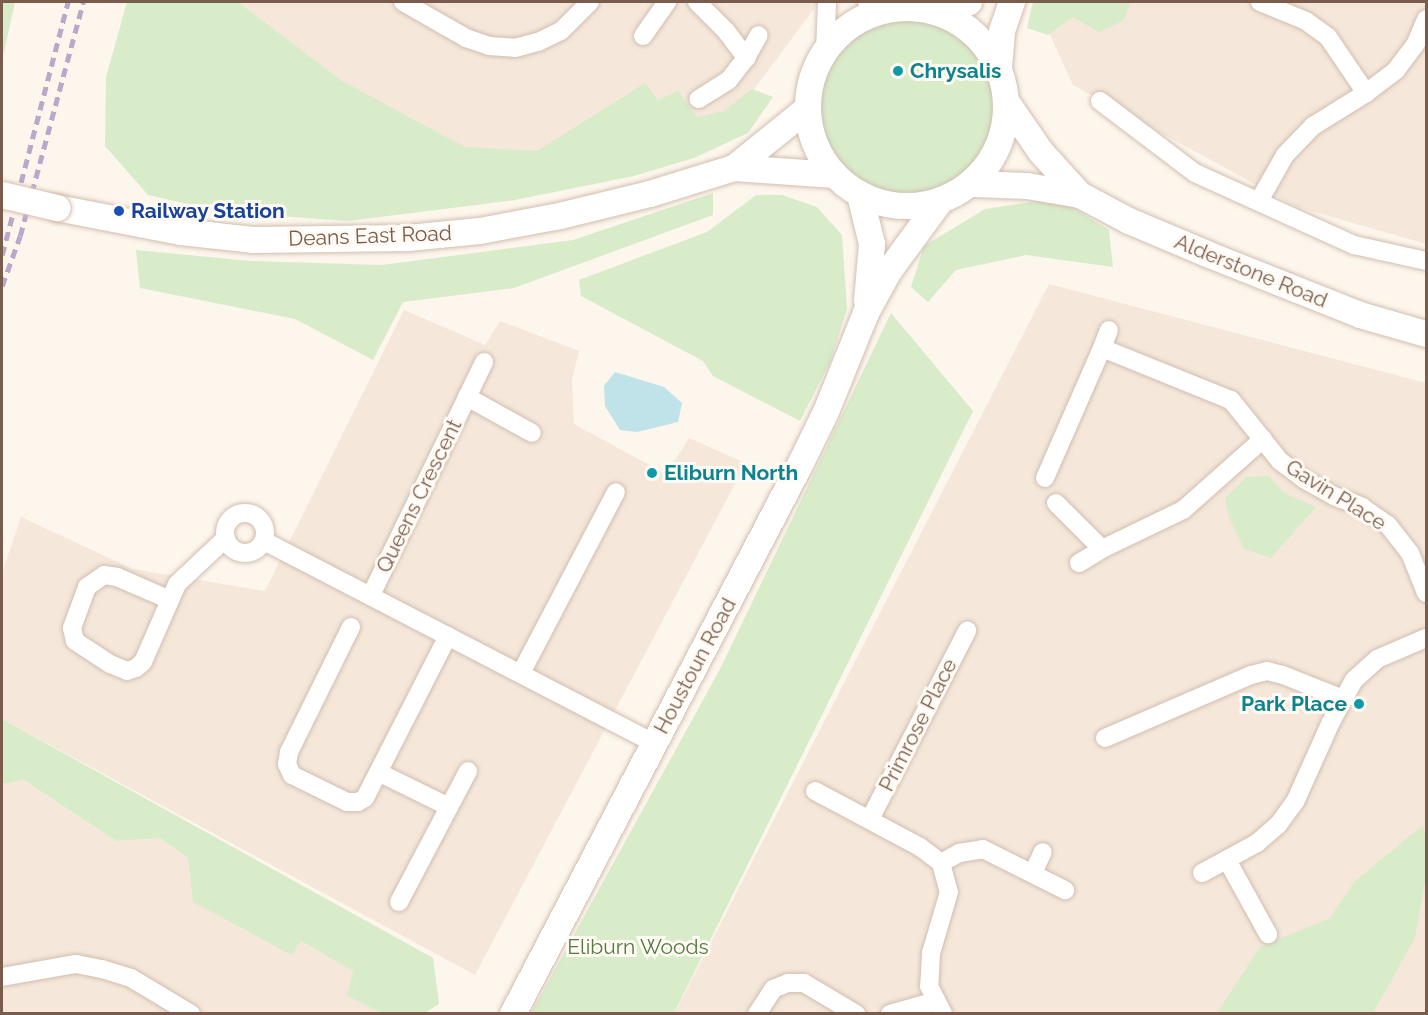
<!DOCTYPE html>
<style>
body{margin:0}
#map{position:relative;width:1428px;height:1015px;overflow:hidden;background:#fdf6ec;font-family:Raleway,sans-serif}
div>[style]{position:absolute}
[style*='--x']{left:calc(var(--x)*1px);top:calc(var(--y)*1px);width:calc(var(--w)*1px);rotate:calc(var(--a)*1deg)}
.residential>*{inset:0;background:#f5e8da}
.green>*{inset:0;background:#d8ecc9}
.round{border-radius:50%}
.water>*{inset:0;background:#bfe3e8}
.roads{filter:drop-shadow(0 0 2px #d1beb0) drop-shadow(0 0 2px #d1beb0)}
.street>*{height:18px;margin:-9px;padding:0 9px;transform-origin:9px;border-radius:9px;background:#fff}
.street>.ring{margin:-9px;padding:0;box-sizing:content-box;background:none;border:18px solid #fff;border-radius:50%}
.secondary>*{height:26px;margin:-13px;padding:0 13px;transform-origin:13px;border-radius:13px;background:#fff}
.secondary>.ring{margin:-13px;padding:0;box-sizing:content-box;background:none;border:26px solid #fff;border-radius:50%}
.rail>*{height:4.5px;margin-top:-2.25px;transform-origin:0;background:repeating-linear-gradient(90deg,#b9a8c9 0 9px,transparent 0 15px)}
.bridges{filter:drop-shadow(0 0 2px #d6c0b0) drop-shadow(0 0 2px #d6c0b0)}
.secondary-bridge>*{height:26px;margin:-13px;padding:0 13px;transform-origin:13px;border-radius:13px;background:#fff}
.dots>*{width:16px;height:16px;translate:-50% -50%;box-sizing:border-box;border:3px solid #fffaf3;border-radius:50%}
span{translate:-50% -50%;white-space:nowrap;text-align:center;line-height:1.15;-webkit-text-stroke:6px #fffaf3;paint-order:stroke}
.culture-label{font-size:21px;color:#0d838f;font-weight:700}
.left{translate:0 -50%;text-align:left}
.right{translate:-100% -50%;text-align:right}
.transit-label{font-size:21px;color:#164399;font-weight:700}
.street-label{font-size:21px;color:#7a5c4d}
.park-label{font-size:21px;color:#537a41}
.frame{position:absolute;inset:0;border:3px solid #7a5c4d;pointer-events:none}
</style>
<div id="map">
<div class="residential">
<div style="clip-path:polygon(199px 2px,819px 2px,728px 124px,532px 167px,377px 147px)"></div>
<div style="clip-path:polygon(1035px 2px,1426px 2px,1426px 244px,1297px 207px,1073px 85px)"></div>
<div style="clip-path:polygon(1049px 284px,1426px 383px,1426px 1013px,674px 1014px)"></div>
<div style="clip-path:polygon(404px 310px,485px 345px,500px 321px,579px 351px,572px 380px,574px 424px,666px 474px,689px 438px,746px 463px,475px 975px,2px 719px,2px 573px,21px 517px,133px 569px,265px 591px)"></div>
<div style="clip-path:polygon(24px 780px,116px 841px,160px 838px,188px 858px,292px 954px,301px 941px,354px 971px,348px 996px,381px 1013px,2px 1014px,2px 784px)"></div>
</div>
<div class="green">
<div style="clip-path:polygon(2px 2px,15px 2px,2px 61px)"></div>
<div style="clip-path:polygon(127px 2px,238px 2px,342px 81px,465px 147px,537px 151px,645px 83px,658px 100px,678px 91px,697px 117px,724px 111px,752px 89px,773px 97px,748px 133px,694px 158px,634px 176px,515px 200px,348px 221px,223px 212px,148px 195px,105px 146px,106px 77px)"></div>
<div style="clip-path:polygon(1033px 2px,1131px 2px,1123px 21px,1099px 32px,1073px 17px,1048px 35px,1027px 28px)"></div>
<div class="round" style="left:821px;top:19px;width:176px;height:176px"></div>
<div style="clip-path:polygon(713px 193px,713px 215px,514px 288px,403px 302px,373px 360px,295px 319px,140px 288px,136px 250px,251px 261px,382px 265px,573px 240px)"></div>
<div style="clip-path:polygon(756px 195px,782px 195px,817px 207px,842px 235px,847px 309px,831px 360px,800px 421px,713px 376px,703px 361px,581px 296px,579px 280px,707px 232px)"></div>
<div style="clip-path:polygon(1057px 198px,1109px 230px,1113px 267px,1026px 255px,956px 270px,928px 302px,911px 287px,924px 246px,985px 209px)"></div>
<div style="clip-path:polygon(891px 313px,973px 411px,674px 1013px,531px 1013px,720px 669px)"></div>
<div style="clip-path:polygon(1269px 476px,1284px 493px,1316px 507px,1271px 558px,1244px 549px,1229px 518px,1225px 498px,1246px 477px)"></div>
<div style="clip-path:polygon(2px 719px,433px 958px,439px 1004px,425px 1013px,381px 1013px,347px 996px,353px 971px,301px 941px,292px 955px,193px 902px,188px 858px,160px 838px,116px 841px,24px 780px,2px 784px)"></div>
<div style="clip-path:polygon(1423px 825px,1426px 838px,1426px 876px,1415px 938px,1373px 1013px,1217px 1013px,1260px 947px,1330px 918px,1355px 881px)"></div>
</div>
<div class="water">
<div style="clip-path:polygon(615px 372px,664px 387px,682px 403px,678px 422px,637px 432px,620px 430px,605px 406px,604px 386px)"></div>
</div>
<div class="roads">
<div class="street">
<div style="--x:403;--y:2;--w:73;--a:29.7"></div>
<div style="--x:466;--y:38;--w:24;--a:19"></div>
<div style="--x:489;--y:46;--w:26;--a:4"></div>
<div style="--x:515;--y:48;--w:24;--a:-15"></div>
<div style="--x:538;--y:42;--w:25;--a:-26"></div>
<div style="--x:561;--y:31;--w:41;--a:-45"></div>
<div style="--x:697;--y:2;--w:41;--a:45"></div>
<div style="--x:726;--y:31;--w:34;--a:53"></div>
<div style="--x:746;--y:58;--w:28;--a:128"></div>
<div style="--x:729;--y:80;--w:36;--a:148"></div>
<div style="--x:867;--y:2;--w:16;--a:35"></div>
<div style="--x:1260;--y:2;--w:50;--a:22.4"></div>
<div style="--x:1306;--y:21;--w:27;--a:36"></div>
<div style="--x:1328;--y:37;--w:68;--a:55.8"></div>
<div style="--x:643;--y:36;--w:42;--a:-54.8"></div>
<div style="--x:825;--y:52;--w:50;--a:-87.7"></div>
<div style="--x:746;--y:58;--w:26;--a:-61"></div>
<div style="--x:1100;--y:101;--w:119;--a:37.2"></div>
<div style="--x:1195;--y:173;--w:175;--a:24.4"></div>
<div style="--x:1354;--y:245;--w:74;--a:12.5"></div>
<div style="--x:1259;--y:201;--w:53;--a:-60.5"></div>
<div style="--x:1285;--y:155;--w:40;--a:-46"></div>
<div style="--x:1313;--y:126;--w:62;--a:-31.9"></div>
<div style="--x:1366;--y:93;--w:38;--a:-37"></div>
<div style="--x:1396;--y:70;--w:34;--a:-53"></div>
<div style="--x:1416;--y:43;--w:26;--a:-67"></div>
<div style="--x:1102;--y:348;--w:19;--a:-69"></div>
<div style="--x:467;--y:397;--w:74;--a:29"></div>
<div style="--x:1045;--y:478;--w:142;--a:-66.3"></div>
<div style="--x:1102;--y:348;--w:139;--a:22"></div>
<div style="--x:1231;--y:400;--w:78;--a:51.2"></div>
<div style="--x:1280;--y:461;--w:31;--a:37"></div>
<div style="--x:1305;--y:480;--w:33;--a:29"></div>
<div style="--x:1334;--y:496;--w:30;--a:21"></div>
<div style="--x:1362;--y:507;--w:32;--a:35"></div>
<div style="--x:1388;--y:525;--w:36;--a:52"></div>
<div style="--x:1410;--y:553;--w:43;--a:68.2"></div>
<div style="--x:1056;--y:503;--w:65;--a:45"></div>
<div style="--x:1102;--y:549;--w:90;--a:-25.7"></div>
<div style="--x:1183;--y:510;--w:107;--a:-41.6"></div>
<div class="ring" style="left:225px;top:513px;width:22px;height:22px"></div>
<div style="--x:264;--y:541;--w:439;--a:27.4"></div>
<div style="--x:1079;--y:563;--w:27;--a:-31"></div>
<div style="--x:371;--y:595;--w:259;--a:-64.1"></div>
<div style="--x:170;--y:600;--w:58;--a:-156.5"></div>
<div style="--x:117;--y:577;--w:13;--a:-171"></div>
<div style="--x:104;--y:575;--w:21;--a:145"></div>
<div style="--x:87;--y:587;--w:44;--a:110.1"></div>
<div style="--x:72;--y:628;--w:13;--a:77"></div>
<div style="--x:75;--y:641;--w:42;--a:33.3"></div>
<div style="--x:110;--y:664;--w:18;--a:22"></div>
<div style="--x:127;--y:671;--w:9;--a:-18"></div>
<div style="--x:136;--y:668;--w:9;--a:-41"></div>
<div style="--x:143;--y:662;--w:85;--a:-66.4"></div>
<div style="--x:177;--y:584;--w:67;--a:-43.2"></div>
<div style="--x:351;--y:627;--w:140;--a:116.4"></div>
<div style="--x:289;--y:752;--w:12;--a:99"></div>
<div style="--x:287;--y:764;--w:12;--a:66"></div>
<div style="--x:292;--y:775;--w:61;--a:26.1"></div>
<div style="--x:347;--y:802;--w:11;--a:0"></div>
<div style="--x:358;--y:802;--w:8;--a:-30"></div>
<div style="--x:365;--y:798;--w:182;--a:-62.9"></div>
<div style="--x:521;--y:673;--w:204;--a:-62.3"></div>
<div style="--x:1105;--y:738;--w:159;--a:-23.3"></div>
<div style="--x:1251;--y:675;--w:16;--a:-14"></div>
<div style="--x:1267;--y:671;--w:16;--a:14"></div>
<div style="--x:1283;--y:675;--w:65;--a:21.8"></div>
<div style="--x:380;--y:773;--w:77;--a:26.2"></div>
<div style="--x:815;--y:791;--w:119;--a:28.1"></div>
<div style="--x:920;--y:847;--w:26;--a:37"></div>
<div style="--x:941;--y:863;--w:30;--a:75"></div>
<div style="--x:949;--y:892;--w:64;--a:106.4"></div>
<div style="--x:931;--y:953;--w:33;--a:93"></div>
<div style="--x:929;--y:986;--w:31;--a:63"></div>
<div style="--x:870;--y:819;--w:212;--a:-62.7"></div>
<div style="--x:1227;--y:860;--w:85;--a:61"></div>
<div style="--x:941;--y:863;--w:21;--a:-29"></div>
<div style="--x:959;--y:853;--w:24;--a:-9"></div>
<div style="--x:983;--y:849;--w:92;--a:26.6"></div>
<div style="--x:1033;--y:873;--w:23;--a:-65"></div>
<div style="--x:1202;--y:873;--w:63;--a:-28.6"></div>
<div style="--x:1257;--y:843;--w:28;--a:-41"></div>
<div style="--x:1278;--y:825;--w:29;--a:-54"></div>
<div style="--x:1295;--y:802;--w:88;--a:-65.8"></div>
<div style="--x:1331;--y:722;--w:48;--a:-61.3"></div>
<div style="--x:1354;--y:680;--w:31;--a:-42"></div>
<div style="--x:1377;--y:659;--w:53;--a:-23.2"></div>
<div style="--x:399;--y:902;--w:148;--a:-62.2"></div>
<div style="--x:2;--y:977;--w:75;--a:-10"></div>
<div style="--x:76;--y:964;--w:26;--a:11"></div>
<div style="--x:102;--y:969;--w:30;--a:17"></div>
<div style="--x:131;--y:978;--w:70;--a:31"></div>
<div style="--x:757;--y:1014;--w:30;--a:-57"></div>
<div style="--x:773;--y:989;--w:16;--a:-22"></div>
<div style="--x:788;--y:983;--w:16;--a:0"></div>
<div style="--x:804;--y:983;--w:61;--a:30.8"></div>
<div style="--x:890;--y:1014;--w:48;--a:-15.8"></div>
</div>
<div class="secondary">
<div class="ring" style="left:808px;top:8px;width:172px;height:172px"></div>
<div style="--x:941;--y:13;--w:30;--a:-21"></div>
<div style="--x:999;--y:67;--w:36;--a:-85"></div>
<div style="--x:1002;--y:31;--w:31;--a:-71"></div>
<div style="--x:1008;--y:104;--w:58;--a:55.5"></div>
<div style="--x:1041;--y:152;--w:58;--a:47.8"></div>
<div style="--x:734;--y:168;--w:92;--a:-38.9"></div>
<div style="--x:974;--y:184;--w:53;--a:2.2"></div>
<div style="--x:1027;--y:186;--w:54;--a:9.6"></div>
<div style="--x:1080;--y:195;--w:55;--a:28"></div>
<div style="--x:1129;--y:221;--w:85;--a:22.9"></div>
<div style="--x:1207;--y:254;--w:165;--a:21.7"></div>
<div style="--x:1360;--y:315;--w:69;--a:16.1"></div>
<div style="--x:860;--y:195;--w:50;--a:76.2"></div>
<div style="--x:872;--y:244;--w:57;--a:95"></div>
<div style="--x:57;--y:208;--w:126;--a:11"></div>
<div style="--x:181;--y:232;--w:72;--a:6.3"></div>
<div style="--x:253;--y:240;--w:155;--a:-0.7"></div>
<div style="--x:408;--y:238;--w:72;--a:-5.6"></div>
<div style="--x:480;--y:231;--w:81;--a:-10.6"></div>
<div style="--x:560;--y:216;--w:93;--a:-13.7"></div>
<div style="--x:650;--y:194;--w:88;--a:-17.2"></div>
<div style="--x:734;--y:168;--w:101;--a:4"></div>
<div style="--x:513;--y:1014;--w:619;--a:-62.4"></div>
<div style="--x:800;--y:465;--w:59;--a:-63.9"></div>
<div style="--x:826;--y:412;--w:107;--a:-68"></div>
<div style="--x:866;--y:313;--w:48;--a:-61.3"></div>
<div style="--x:889;--y:271;--w:88;--a:-53.8"></div>
</div>
</div>
<div class="rail">
<div style="--x:2;--y:255;--w:261;--a:-75.4"></div>
<div style="--x:2;--y:286;--w:53;--a:-70.2"></div>
<div style="--x:20;--y:236;--w:242;--a:-74.9"></div>
</div>
<div class="bridges">
<div class="secondary-bridge">
<div style="--x:2;--y:195;--w:57;--a:13.3"></div>
</div>
</div>
<div class="dots">
<div style="left:898px;top:71px;background:#0f9aa8"></div>
<div style="left:119px;top:211px;background:#1a4fb4"></div>
<div style="left:652px;top:473px;background:#0f9aa8"></div>
<div style="left:1359px;top:704px;background:#0f9aa8"></div>
</div>
<div class="culture-label">
<span class="left" style="left:910px;top:71px">Chrysalis</span>
<span class="left" style="left:664px;top:473px">Eliburn North</span>
<span class="right" style="left:1347px;top:704px">Park Place</span>
</div>
<div class="transit-label">
<span class="left" style="left:131px;top:211px">Railway Station</span>
</div>
<div class="street-label">
<span style="left:370px;top:236px;rotate:-2deg">Deans East Road</span>
<span style="left:1251px;top:271px;rotate:22deg">Alderstone Road</span>
<span style="left:1336px;top:495px;rotate:32deg">Gavin Place</span>
<span style="left:419px;top:496px;rotate:-64deg">Queens Crescent</span>
<span style="left:695px;top:666px;rotate:-62deg">Houstoun Road</span>
<span style="left:918px;top:725px;rotate:-63deg">Primrose Place</span>
</div>
<div class="park-label">
<span style="left:638px;top:947px">Eliburn Woods</span>
</div>
<div class="frame"></div>
</div>
